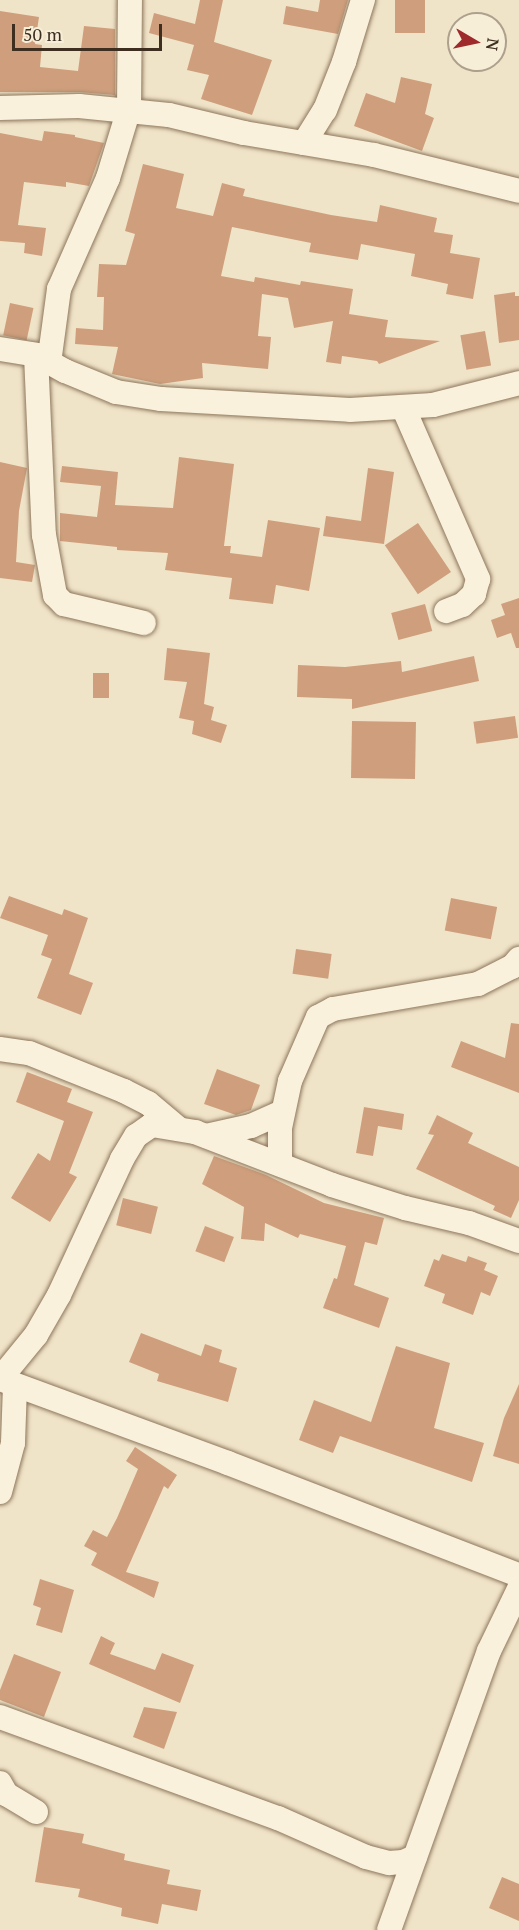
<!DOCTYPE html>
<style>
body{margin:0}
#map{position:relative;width:519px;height:1930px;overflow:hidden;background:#f0e4c8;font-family:"PT Serif",serif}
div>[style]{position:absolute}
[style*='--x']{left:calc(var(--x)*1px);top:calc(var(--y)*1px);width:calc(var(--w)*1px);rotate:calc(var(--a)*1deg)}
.building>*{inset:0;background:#cf9f7d;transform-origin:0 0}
.roads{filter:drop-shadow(0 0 2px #8d765c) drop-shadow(0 0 2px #8d765c)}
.minor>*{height:24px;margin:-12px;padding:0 12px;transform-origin:12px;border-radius:12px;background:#faf1dc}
span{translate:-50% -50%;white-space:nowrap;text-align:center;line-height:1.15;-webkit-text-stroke:6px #f7eed8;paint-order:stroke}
.north{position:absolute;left:447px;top:12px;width:60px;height:60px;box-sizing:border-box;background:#f7eed8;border:2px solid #ada18e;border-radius:50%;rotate:99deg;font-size:16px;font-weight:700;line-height:24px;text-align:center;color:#3d2e20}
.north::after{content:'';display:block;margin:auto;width:21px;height:27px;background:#9e2a2b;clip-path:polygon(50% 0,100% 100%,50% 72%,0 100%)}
.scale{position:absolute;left:12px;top:24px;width:150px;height:27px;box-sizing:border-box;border:3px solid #3d2e20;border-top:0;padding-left:8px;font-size:18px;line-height:21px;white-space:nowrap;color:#3d2e20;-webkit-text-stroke:4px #f7eed8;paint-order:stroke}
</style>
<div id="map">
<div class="building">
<div style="clip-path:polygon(200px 0,223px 0,214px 42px,272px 60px,252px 115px,201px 99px,209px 75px,187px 70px,194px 45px,149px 33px,154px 13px,195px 24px)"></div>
<div style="clip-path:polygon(320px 0,348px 0,338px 34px,283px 24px,286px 6px,318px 12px)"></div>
<div style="left:395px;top:0;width:30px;height:33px"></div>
<div style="clip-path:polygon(0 11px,39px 17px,35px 44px,42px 45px,40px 67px,78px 71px,84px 26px,115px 29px,115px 95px,79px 92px,0 92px)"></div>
<div style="clip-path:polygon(401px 77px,432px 84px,425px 114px,434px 118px,422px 151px,354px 126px,366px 93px,395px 103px)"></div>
<div style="clip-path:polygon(44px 131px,75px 135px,75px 137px,104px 143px,89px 186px,66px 182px,66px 187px,24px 182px,18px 225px,46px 228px,42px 256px,24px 253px,25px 243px,0 241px,0 133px,42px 141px)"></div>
<div style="clip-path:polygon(143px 164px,184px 174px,176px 208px,213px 216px,222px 183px,245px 189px,243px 196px,331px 215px,377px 222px,380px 205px,437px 218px,434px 232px,453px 235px,450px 253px,480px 258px,473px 299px,446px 294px,448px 284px,411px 276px,415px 254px,361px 244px,358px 260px,309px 252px,311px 243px,232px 227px,221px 276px,254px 282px,255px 277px,300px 285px,301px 281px,353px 289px,349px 314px,388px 320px,385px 337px,440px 341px,379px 364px,377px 361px,342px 356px,341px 364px,326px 362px,333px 321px,294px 328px,288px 298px,262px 294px,258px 336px,271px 337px,268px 369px,202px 363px,203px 378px,160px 384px,112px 374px,118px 347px,75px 344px,76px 328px,103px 330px,104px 297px,97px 297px,99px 264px,126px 265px,135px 234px,125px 231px)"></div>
<div style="clip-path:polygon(515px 292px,515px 296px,519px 296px,519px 340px,499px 343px,494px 295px)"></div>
<div style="left:10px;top:303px;width:24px;height:33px;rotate:12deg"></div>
<div style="left:485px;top:331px;width:35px;height:25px;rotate:80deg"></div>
<div style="clip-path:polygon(179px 457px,234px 464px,224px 546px,231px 546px,230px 553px,262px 557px,268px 520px,320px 528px,309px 591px,276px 585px,273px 604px,229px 599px,232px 578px,165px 570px,168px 553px,117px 550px,117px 547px,60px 541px,60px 513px,97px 517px,101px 486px,60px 482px,62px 466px,118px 472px,115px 505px,173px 508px)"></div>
<div style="clip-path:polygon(0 462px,27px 468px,19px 511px,16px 562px,35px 565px,32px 582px,0 578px)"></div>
<div style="clip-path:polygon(368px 468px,394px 472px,384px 544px,323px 536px,326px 516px,361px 521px)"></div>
<div style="left:418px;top:523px;width:59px;height:40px;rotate:56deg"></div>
<div style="clip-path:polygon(519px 598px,519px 648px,516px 648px,511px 633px,497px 638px,491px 620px,505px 615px,501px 604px)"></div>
<div style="left:425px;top:604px;width:28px;height:35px;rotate:75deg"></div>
<div style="clip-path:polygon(167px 648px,210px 653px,204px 704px,214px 707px,211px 720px,227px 725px,221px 743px,192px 734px,194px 721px,179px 718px,187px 682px,164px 680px)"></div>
<div style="clip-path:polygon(474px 656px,479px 681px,352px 709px,352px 699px,297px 697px,298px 665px,345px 667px,401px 661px,402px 672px)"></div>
<div style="left:93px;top:673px;width:16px;height:25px"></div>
<div style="left:515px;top:716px;width:22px;height:42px;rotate:82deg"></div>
<div style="left:352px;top:721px;width:64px;height:57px;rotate:1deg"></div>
<div style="clip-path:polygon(9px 896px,62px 915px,64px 909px,88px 918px,69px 974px,93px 983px,81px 1015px,37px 998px,52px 959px,41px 955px,48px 935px,0 918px)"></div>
<div style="left:451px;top:898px;width:47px;height:33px;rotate:11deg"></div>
<div style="left:296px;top:949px;width:36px;height:25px;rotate:8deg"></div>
<div style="clip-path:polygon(511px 1023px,519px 1024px,519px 1093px,451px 1067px,461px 1041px,505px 1058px)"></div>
<div style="clip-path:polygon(217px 1069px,260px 1085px,251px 1110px,236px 1115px,204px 1104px)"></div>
<div style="clip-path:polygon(27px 1072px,72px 1089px,67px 1102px,93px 1112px,69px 1173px,77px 1177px,50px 1222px,11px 1198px,38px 1153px,50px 1161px,64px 1121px,16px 1102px)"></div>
<div style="clip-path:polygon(364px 1107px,404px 1114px,402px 1130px,378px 1126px,373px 1156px,356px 1153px)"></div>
<div style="clip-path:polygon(437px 1115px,473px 1133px,468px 1143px,519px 1167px,519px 1200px,511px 1218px,493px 1210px,495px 1206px,416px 1169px,434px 1135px,428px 1134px)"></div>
<div style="clip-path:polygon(214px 1156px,266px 1175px,324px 1203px,384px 1218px,377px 1245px,365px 1242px,354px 1285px,389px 1298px,379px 1328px,323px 1308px,334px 1278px,337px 1279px,346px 1246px,300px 1234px,298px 1238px,265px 1223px,264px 1241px,241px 1239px,244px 1207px,202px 1184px)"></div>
<div style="left:123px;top:1198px;width:36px;height:28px;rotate:14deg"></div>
<div style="left:205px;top:1226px;width:31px;height:27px;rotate:21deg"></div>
<div style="clip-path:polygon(442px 1254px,466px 1262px,468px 1256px,487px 1263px,484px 1270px,498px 1276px,490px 1296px,481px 1292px,473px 1315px,442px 1303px,445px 1294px,424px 1286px,434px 1259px,439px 1261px)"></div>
<div style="clip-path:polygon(141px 1333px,201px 1356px,205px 1344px,222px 1350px,219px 1362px,237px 1368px,228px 1402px,157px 1381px,159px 1374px,129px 1362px)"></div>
<div style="clip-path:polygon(396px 1346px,450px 1363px,434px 1428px,484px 1443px,472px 1482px,340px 1436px,333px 1453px,299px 1440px,314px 1400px,371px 1422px)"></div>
<div style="clip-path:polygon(519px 1384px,519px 1464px,493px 1456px,504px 1418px)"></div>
<div style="clip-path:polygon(135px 1447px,177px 1475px,168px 1489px,164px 1486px,126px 1572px,159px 1582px,154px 1598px,91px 1565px,97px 1553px,84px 1546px,93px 1530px,107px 1537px,117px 1518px,138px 1469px,126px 1461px)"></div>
<div style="clip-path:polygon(40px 1579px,74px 1590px,62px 1633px,36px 1625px,41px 1608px,33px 1605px)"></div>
<div style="clip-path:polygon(101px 1636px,115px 1643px,110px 1654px,155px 1670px,162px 1653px,194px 1665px,180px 1703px,89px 1664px)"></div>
<div style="clip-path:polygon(14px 1654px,61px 1672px,44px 1717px,0 1700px,0 1690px)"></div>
<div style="clip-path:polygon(144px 1707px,177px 1712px,164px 1749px,133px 1737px)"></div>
<div style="clip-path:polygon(44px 1827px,84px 1834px,82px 1843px,125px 1854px,124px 1860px,170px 1870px,167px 1884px,201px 1890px,197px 1911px,162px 1904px,158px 1924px,121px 1916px,122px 1908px,78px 1897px,80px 1889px,35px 1882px)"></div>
<div style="clip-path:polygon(502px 1877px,519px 1884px,519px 1921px,489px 1908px)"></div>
</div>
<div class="roads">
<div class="minor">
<div style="--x:0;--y:108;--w:79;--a:-1.5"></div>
<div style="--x:79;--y:106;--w:90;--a:5.7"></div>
<div style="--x:169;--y:115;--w:77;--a:13.5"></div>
<div style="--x:244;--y:133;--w:132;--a:9.6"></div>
<div style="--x:374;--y:155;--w:149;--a:13.9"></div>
<div style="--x:304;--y:143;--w:39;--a:-58"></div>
<div style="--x:325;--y:110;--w:52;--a:-68.4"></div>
<div style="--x:344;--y:62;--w:65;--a:-73"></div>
<div style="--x:0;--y:349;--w:36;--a:9"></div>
<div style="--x:36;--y:355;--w:33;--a:29"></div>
<div style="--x:65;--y:371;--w:55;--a:22.4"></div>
<div style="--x:116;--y:392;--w:46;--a:8.8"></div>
<div style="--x:161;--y:399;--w:189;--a:3.3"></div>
<div style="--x:350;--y:410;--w:83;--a:-3.4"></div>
<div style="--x:433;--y:405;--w:89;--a:-14.3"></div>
<div style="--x:36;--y:355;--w:180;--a:87.5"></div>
<div style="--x:44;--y:535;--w:61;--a:79.6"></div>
<div style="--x:55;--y:595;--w:13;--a:45"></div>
<div style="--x:64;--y:604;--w:82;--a:13.4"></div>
<div style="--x:49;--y:363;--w:75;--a:-82.3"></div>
<div style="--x:59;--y:289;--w:121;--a:-66.2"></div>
<div style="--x:108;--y:178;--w:72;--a:-73.1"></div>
<div style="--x:129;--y:109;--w:109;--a:-89.5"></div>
<div style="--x:403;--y:407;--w:188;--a:66.4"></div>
<div style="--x:478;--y:579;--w:16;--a:105"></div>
<div style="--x:474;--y:594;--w:16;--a:137"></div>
<div style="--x:462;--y:605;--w:17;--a:159"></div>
<div style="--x:0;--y:1049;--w:29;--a:8"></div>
<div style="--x:29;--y:1053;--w:102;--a:21.8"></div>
<div style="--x:124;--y:1091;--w:27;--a:27"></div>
<div style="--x:148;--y:1103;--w:40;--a:40"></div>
<div style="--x:206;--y:1136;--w:46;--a:-12.5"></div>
<div style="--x:251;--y:1126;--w:35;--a:-24"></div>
<div style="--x:280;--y:1164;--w:36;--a:-90"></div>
<div style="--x:280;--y:1128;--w:48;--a:-78"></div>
<div style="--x:290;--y:1081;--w:70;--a:-66.4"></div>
<div style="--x:318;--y:1017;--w:17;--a:-28"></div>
<div style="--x:333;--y:1009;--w:147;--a:-9.8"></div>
<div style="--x:478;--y:984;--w:38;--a:-27"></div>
<div style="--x:512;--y:967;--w:11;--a:-49"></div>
<div style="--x:0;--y:1379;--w:57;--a:-50.7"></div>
<div style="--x:36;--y:1335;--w:46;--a:-60.1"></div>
<div style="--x:59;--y:1295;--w:150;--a:-65.1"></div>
<div style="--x:122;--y:1159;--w:27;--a:-59"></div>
<div style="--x:136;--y:1136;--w:19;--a:-35"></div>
<div style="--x:152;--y:1125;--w:44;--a:9.2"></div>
<div style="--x:195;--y:1132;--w:147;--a:21.1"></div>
<div style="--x:332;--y:1185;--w:77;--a:17.5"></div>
<div style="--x:405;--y:1208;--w:66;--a:13.2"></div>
<div style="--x:469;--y:1223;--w:53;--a:19.8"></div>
<div style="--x:0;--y:1379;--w:243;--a:20.2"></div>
<div style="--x:228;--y:1463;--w:312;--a:21.1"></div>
<div style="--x:0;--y:1492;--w:51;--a:-75.1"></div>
<div style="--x:13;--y:1443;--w:57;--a:-88"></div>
<div style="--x:0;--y:1717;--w:296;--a:20"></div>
<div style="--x:278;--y:1818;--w:96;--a:23.9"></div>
<div style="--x:366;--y:1857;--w:24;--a:15"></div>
<div style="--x:389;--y:1863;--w:14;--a:-4"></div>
<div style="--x:403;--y:1862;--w:13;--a:-23"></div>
<div style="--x:0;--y:1783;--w:13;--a:61"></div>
<div style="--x:6;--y:1794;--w:35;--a:31"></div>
<div style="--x:389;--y:1930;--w:296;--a:-70.3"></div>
<div style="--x:489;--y:1651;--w:69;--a:-64.2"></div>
</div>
</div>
<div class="north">N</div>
<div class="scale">50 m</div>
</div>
